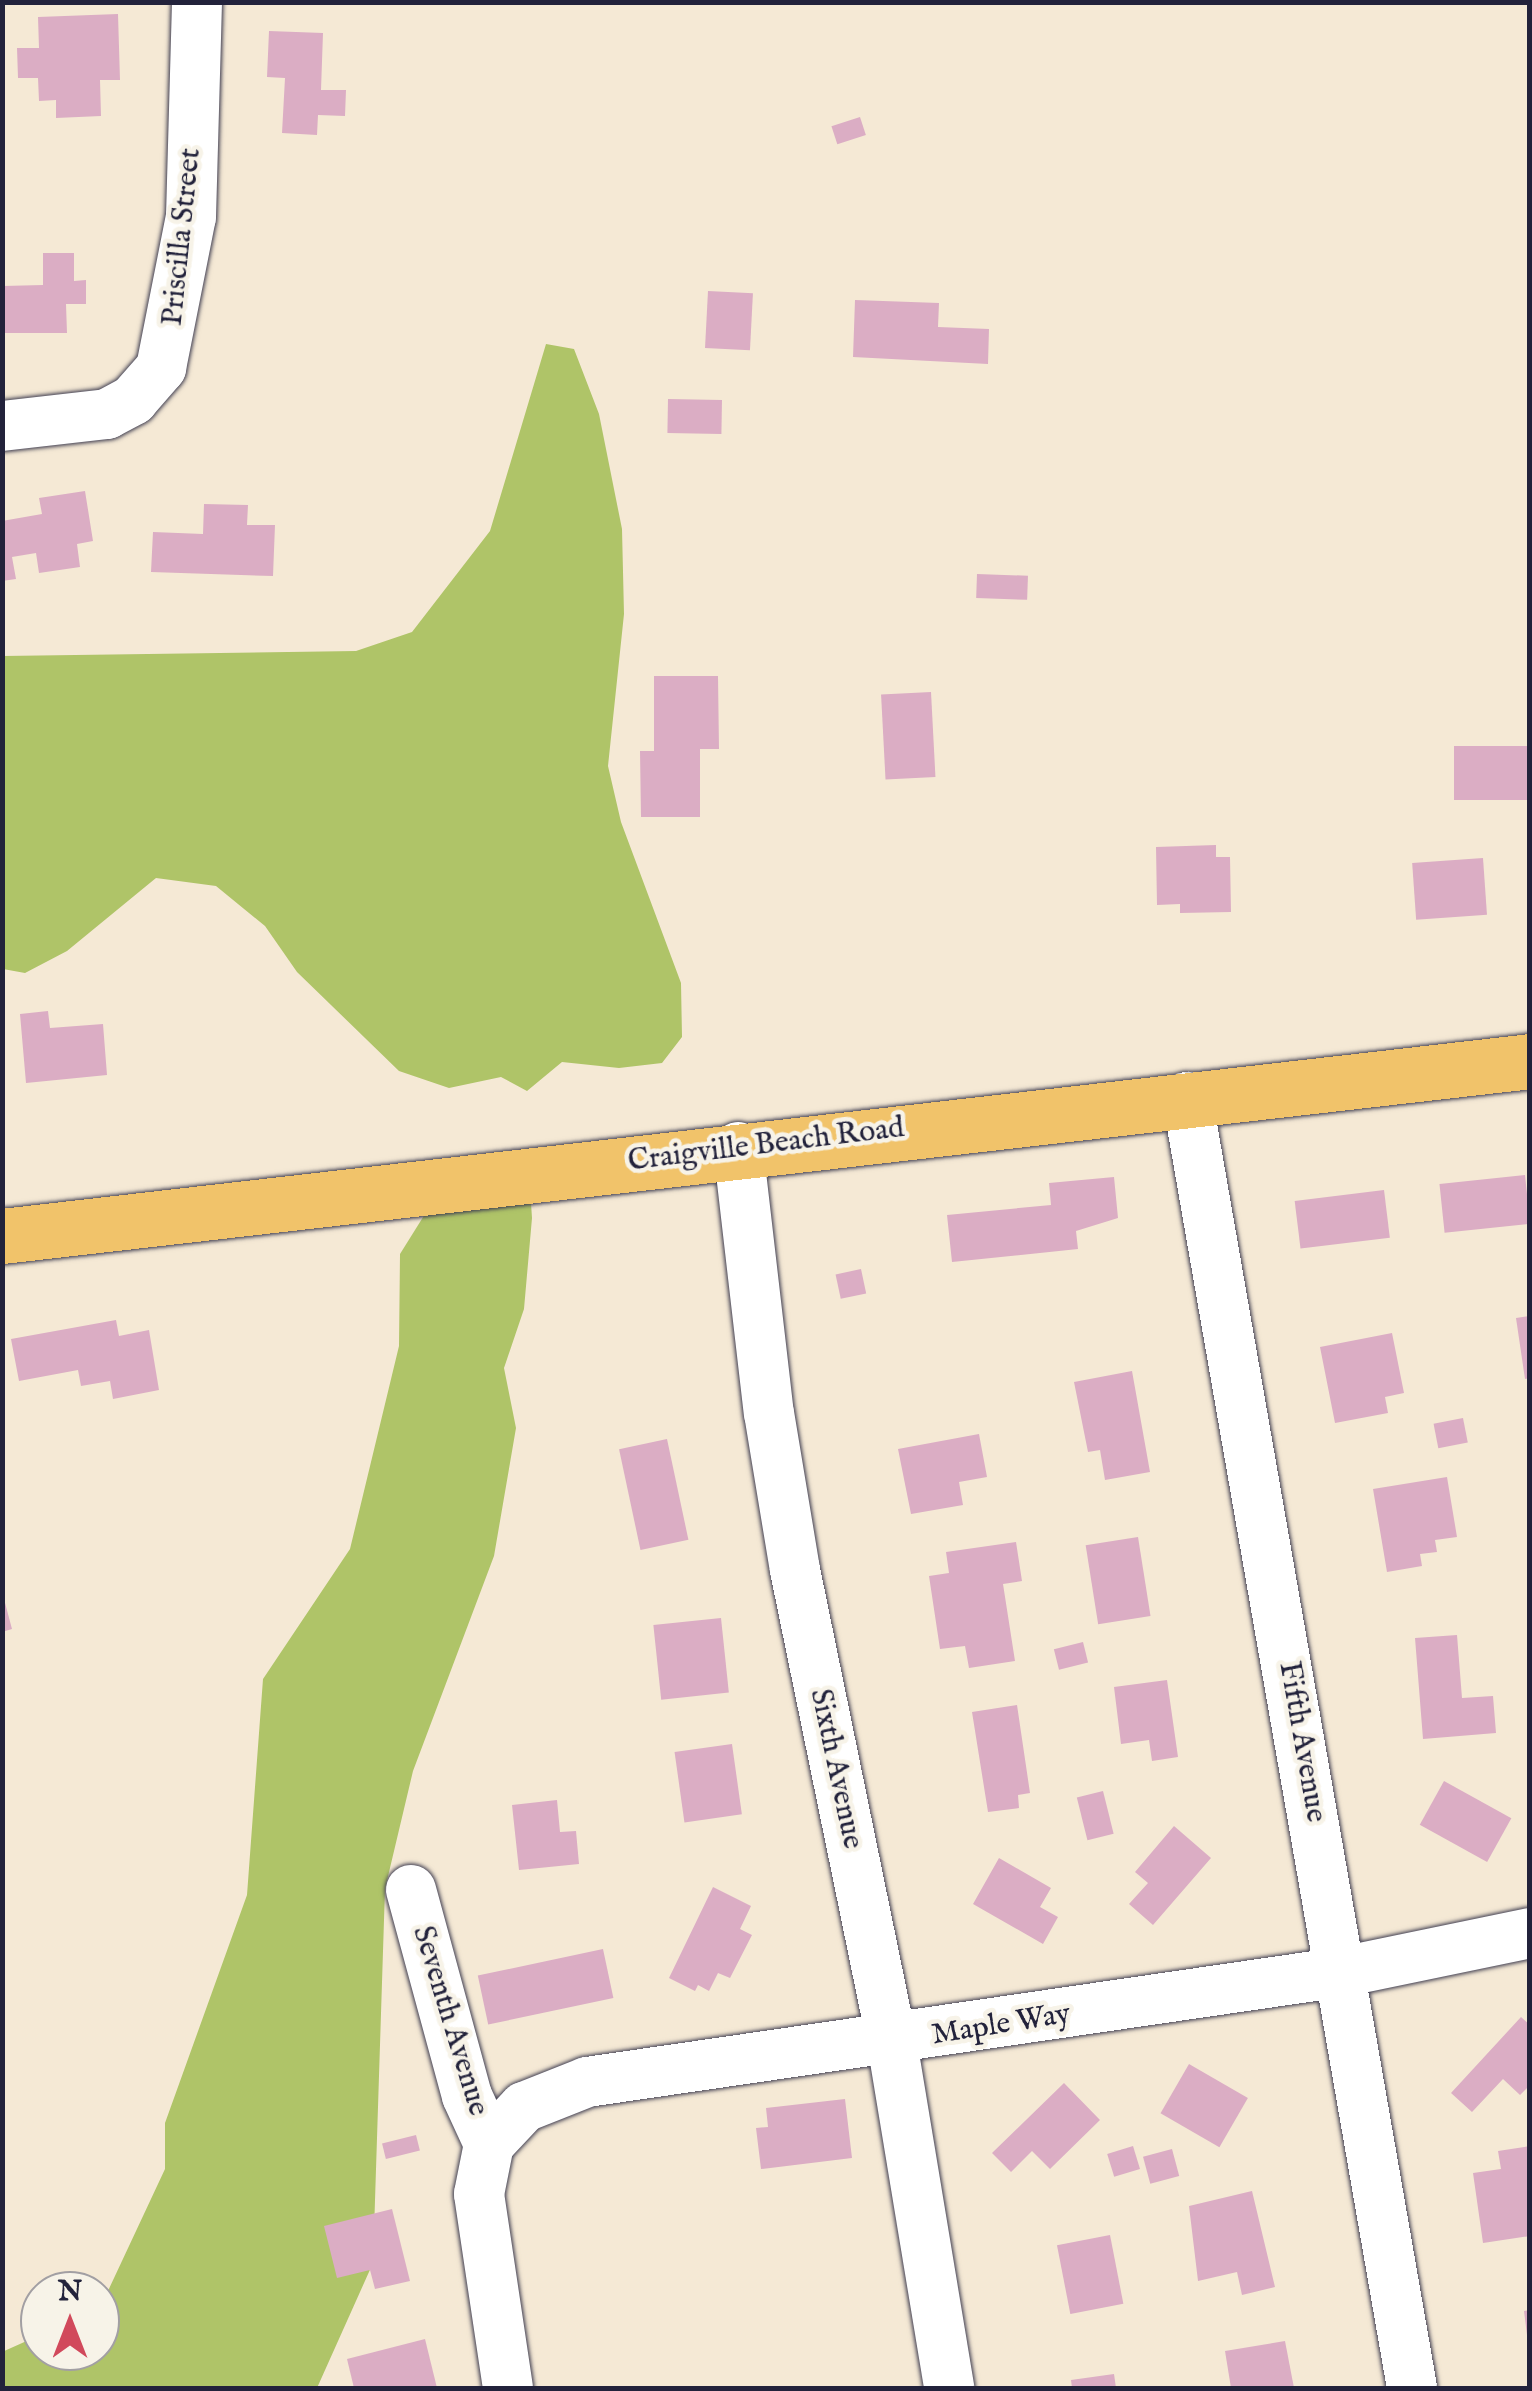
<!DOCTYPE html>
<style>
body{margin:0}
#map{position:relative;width:1532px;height:2391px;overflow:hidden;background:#f5e9d5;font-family:"IM FELL English",serif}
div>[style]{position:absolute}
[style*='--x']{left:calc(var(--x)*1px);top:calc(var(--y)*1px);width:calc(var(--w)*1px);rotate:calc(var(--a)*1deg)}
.green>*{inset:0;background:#afc468}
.building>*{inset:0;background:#dbadc4;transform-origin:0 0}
.roads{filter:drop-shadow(0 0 2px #424052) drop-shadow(0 0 2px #424052)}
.minor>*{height:50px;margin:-25px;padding:0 25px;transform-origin:25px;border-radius:25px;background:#fff}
.major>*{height:55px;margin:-27.5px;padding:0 27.5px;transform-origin:27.5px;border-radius:27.5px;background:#f1c36a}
span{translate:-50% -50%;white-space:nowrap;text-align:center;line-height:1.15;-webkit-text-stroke:9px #f7f3e8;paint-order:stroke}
.street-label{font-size:30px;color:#22223b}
.frame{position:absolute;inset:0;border:5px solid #22223b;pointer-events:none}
.north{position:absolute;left:20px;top:2271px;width:100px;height:100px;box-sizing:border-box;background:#f7f3e8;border:2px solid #a29fa3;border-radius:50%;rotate:0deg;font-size:28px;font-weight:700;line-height:40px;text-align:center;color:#22223b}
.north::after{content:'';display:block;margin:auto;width:35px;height:45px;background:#d1495b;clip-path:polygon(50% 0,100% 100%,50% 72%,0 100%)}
</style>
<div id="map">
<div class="green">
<div style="clip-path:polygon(546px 344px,574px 349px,599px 414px,622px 529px,624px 614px,608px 766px,621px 822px,681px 983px,682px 1037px,662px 1063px,619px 1068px,562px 1062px,527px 1091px,501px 1077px,449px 1088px,399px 1071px,297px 972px,265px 926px,216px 886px,156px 878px,67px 951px,25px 973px,3px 969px,3px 656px,356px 651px,412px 632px,490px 531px)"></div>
<div style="clip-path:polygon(440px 1190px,486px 1190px,531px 1203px,532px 1218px,524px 1309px,504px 1368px,516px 1428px,494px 1556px,413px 1771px,385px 1889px,373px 2263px,317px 2388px,3px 2388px,2px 2352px,40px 2335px,40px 2351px,100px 2351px,100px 2308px,165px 2169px,165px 2123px,247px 1895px,263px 1679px,350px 1549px,399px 1346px,400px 1254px)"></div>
</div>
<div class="building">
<div style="clip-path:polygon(118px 14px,120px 80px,100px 80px,101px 116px,56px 118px,56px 100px,39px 101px,38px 78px,18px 78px,17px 48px,39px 48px,38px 17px)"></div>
<div style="clip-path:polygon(269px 31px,323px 33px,321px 90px,346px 90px,345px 116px,318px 115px,317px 135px,282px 133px,285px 78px,267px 77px)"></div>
<div style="left:860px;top:117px;width:19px;height:30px;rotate:72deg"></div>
<div style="clip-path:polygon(43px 253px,74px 253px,74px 281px,86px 280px,86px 304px,66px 304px,67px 333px,3px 333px,3px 286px,43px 285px)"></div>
<div style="left:708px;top:291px;width:45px;height:57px;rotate:3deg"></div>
<div style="clip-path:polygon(855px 300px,939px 303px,938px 327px,989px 329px,988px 364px,853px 357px)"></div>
<div style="left:668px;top:399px;width:54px;height:34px;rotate:1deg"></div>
<div style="clip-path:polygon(85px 491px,93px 541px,77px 544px,80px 567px,39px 573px,36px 553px,12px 557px,16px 579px,2px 581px,2px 521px,42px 514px,39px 498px)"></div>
<div style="clip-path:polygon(204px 504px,248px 505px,247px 525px,275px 525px,273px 576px,151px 572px,153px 532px,203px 534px)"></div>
<div style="left:977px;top:574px;width:51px;height:24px;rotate:2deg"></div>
<div style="clip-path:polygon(654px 676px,718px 676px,719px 749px,700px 749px,700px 817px,641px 817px,640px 751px,654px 751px)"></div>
<div style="left:931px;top:692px;width:85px;height:50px;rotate:87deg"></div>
<div style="left:1530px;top:746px;width:54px;height:76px;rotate:90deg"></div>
<div style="clip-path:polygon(1216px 845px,1216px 857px,1230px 857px,1231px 912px,1180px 913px,1180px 904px,1157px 905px,1156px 847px)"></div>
<div style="left:1483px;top:858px;width:57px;height:71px;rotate:86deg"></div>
<div style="clip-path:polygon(48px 1011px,50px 1028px,103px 1024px,107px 1075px,26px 1083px,20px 1014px)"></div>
<div style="left:1525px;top:1175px;width:49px;height:86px;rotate:84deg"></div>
<div style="clip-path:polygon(1114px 1177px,1118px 1218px,1076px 1231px,1078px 1249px,952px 1262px,947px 1215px,1051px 1205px,1049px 1183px)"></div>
<div style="left:1384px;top:1190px;width:48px;height:90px;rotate:83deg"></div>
<div style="left:861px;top:1269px;width:25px;height:26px;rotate:78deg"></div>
<div style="clip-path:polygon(1530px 1316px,1530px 1378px,1525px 1379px,1516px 1318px)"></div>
<div style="clip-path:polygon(116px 1320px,119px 1336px,149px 1330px,159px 1390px,113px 1399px,110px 1381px,81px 1386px,78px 1370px,19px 1381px,11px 1339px)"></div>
<div style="clip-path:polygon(1392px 1333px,1404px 1393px,1385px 1397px,1388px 1413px,1335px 1423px,1320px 1347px)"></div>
<div style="clip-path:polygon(1132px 1371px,1150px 1472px,1105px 1480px,1100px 1450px,1088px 1452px,1074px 1382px)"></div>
<div style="left:1463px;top:1418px;width:25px;height:30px;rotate:79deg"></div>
<div style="clip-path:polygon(979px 1434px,987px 1477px,959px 1482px,963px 1505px,911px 1514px,898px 1449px)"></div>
<div style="left:667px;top:1439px;width:103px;height:49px;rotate:78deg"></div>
<div style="clip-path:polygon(1447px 1477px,1457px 1537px,1435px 1540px,1437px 1552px,1420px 1554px,1422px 1566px,1387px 1572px,1373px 1489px)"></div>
<div style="left:1138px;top:1537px;width:80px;height:53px;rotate:81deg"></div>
<div style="clip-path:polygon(1016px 1542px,1022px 1581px,1003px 1584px,1015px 1661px,969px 1668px,965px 1646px,940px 1649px,929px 1576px,949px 1573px,946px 1552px)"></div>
<div style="clip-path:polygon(4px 1599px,12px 1629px,2px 1632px,2px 1600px)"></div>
<div style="left:721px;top:1618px;width:75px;height:68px;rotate:84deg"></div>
<div style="clip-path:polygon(1457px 1635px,1462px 1698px,1493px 1696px,1496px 1733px,1423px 1739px,1415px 1638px)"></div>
<div style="left:1083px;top:1642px;width:21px;height:30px;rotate:76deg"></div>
<div style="clip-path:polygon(1167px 1680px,1178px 1757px,1152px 1761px,1149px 1740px,1121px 1744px,1114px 1687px)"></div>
<div style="clip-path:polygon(1017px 1705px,1030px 1793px,1018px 1795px,1019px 1808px,988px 1812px,972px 1712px)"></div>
<div style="left:732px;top:1744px;width:71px;height:58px;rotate:82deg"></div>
<div style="left:1444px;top:1781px;width:77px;height:50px;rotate:29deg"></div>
<div style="left:1103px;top:1791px;width:44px;height:27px;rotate:76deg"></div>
<div style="clip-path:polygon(557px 1800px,560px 1832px,576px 1831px,579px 1864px,519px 1870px,512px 1805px)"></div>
<div style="clip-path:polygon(1174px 1826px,1211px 1858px,1153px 1925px,1129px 1904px,1148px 1883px,1135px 1872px)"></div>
<div style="clip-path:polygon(999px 1858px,1051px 1888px,1040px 1907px,1058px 1917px,1043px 1944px,973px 1904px)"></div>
<div style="clip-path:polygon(713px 1887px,751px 1906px,740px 1929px,752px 1935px,730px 1978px,718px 1973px,709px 1991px,698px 1985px,695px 1991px,669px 1978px)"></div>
<div style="left:603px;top:1949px;width:50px;height:128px;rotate:78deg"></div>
<div style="clip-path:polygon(1521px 2017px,1530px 2025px,1530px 2085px,1520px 2095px,1503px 2079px,1472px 2112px,1451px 2093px)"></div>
<div style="left:1189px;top:2064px;width:68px;height:57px;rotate:30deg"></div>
<div style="clip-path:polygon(1064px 2083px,1100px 2120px,1050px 2169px,1032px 2151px,1011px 2172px,992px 2153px)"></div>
<div style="clip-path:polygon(845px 2099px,852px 2158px,761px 2169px,756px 2128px,768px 2127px,766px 2108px)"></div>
<div style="left:416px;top:2135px;width:16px;height:35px;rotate:76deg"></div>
<div style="left:1133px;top:2146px;width:24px;height:27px;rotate:73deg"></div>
<div style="clip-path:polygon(1530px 2146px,1530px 2236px,1483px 2243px,1473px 2173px,1501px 2169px,1498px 2151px)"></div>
<div style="left:1172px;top:2149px;width:28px;height:30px;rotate:75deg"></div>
<div style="clip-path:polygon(1252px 2191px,1275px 2287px,1242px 2295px,1237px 2272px,1198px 2281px,1189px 2206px)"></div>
<div style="clip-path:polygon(392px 2209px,410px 2281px,375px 2289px,370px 2270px,337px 2278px,324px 2226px)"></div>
<div style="left:1110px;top:2235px;width:70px;height:54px;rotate:79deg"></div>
<div style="clip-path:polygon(1530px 2310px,1530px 2335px,1527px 2335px,1524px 2311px)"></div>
<div style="clip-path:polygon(425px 2339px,437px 2388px,354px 2388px,347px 2359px)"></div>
<div style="clip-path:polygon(1285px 2341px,1294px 2388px,1231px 2388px,1225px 2351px)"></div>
<div style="clip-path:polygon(1114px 2374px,1116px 2388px,1072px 2388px,1071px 2380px)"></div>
</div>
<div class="roads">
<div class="minor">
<div style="--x:2;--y:426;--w:106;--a:-6.5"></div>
<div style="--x:107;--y:414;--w:30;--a:-28"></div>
<div style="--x:133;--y:400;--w:43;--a:-48.8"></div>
<div style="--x:161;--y:368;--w:154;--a:-78.8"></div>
<div style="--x:191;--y:217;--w:215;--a:-88.4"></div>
<div style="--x:1187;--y:1097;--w:1310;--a:80.11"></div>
<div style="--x:738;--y:1147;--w:268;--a:83.4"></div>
<div style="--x:769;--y:1413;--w:159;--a:80.6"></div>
<div style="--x:795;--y:1570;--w:482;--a:78.4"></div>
<div style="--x:892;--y:2042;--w:351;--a:80.6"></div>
<div style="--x:411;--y:1890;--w:213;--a:74.8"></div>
<div style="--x:467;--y:2096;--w:53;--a:65.4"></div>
<div style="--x:489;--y:2144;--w:51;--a:101.3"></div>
<div style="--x:479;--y:2194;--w:196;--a:81.5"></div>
<div style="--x:489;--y:2144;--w:51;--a:-46.6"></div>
<div style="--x:524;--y:2107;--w:68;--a:-21.6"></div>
<div style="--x:587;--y:2082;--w:763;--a:-8.29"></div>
<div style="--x:1342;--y:1972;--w:192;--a:-11.7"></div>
</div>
<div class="major">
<div style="--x:2;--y:1236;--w:1538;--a:-6.53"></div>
</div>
</div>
<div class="street-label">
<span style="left:182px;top:237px;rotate:-84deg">Priscilla Street</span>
<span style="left:766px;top:1145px;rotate:-7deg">Craigville Beach Road</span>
<span style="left:1302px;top:1742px;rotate:80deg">Fifth Avenue</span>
<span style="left:836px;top:1769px;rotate:78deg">Sixth Avenue</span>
<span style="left:450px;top:2021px;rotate:73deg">Seventh Avenue</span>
<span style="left:1001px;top:2025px;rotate:-9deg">Maple Way</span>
</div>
<div class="frame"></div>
<div class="north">N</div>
</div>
